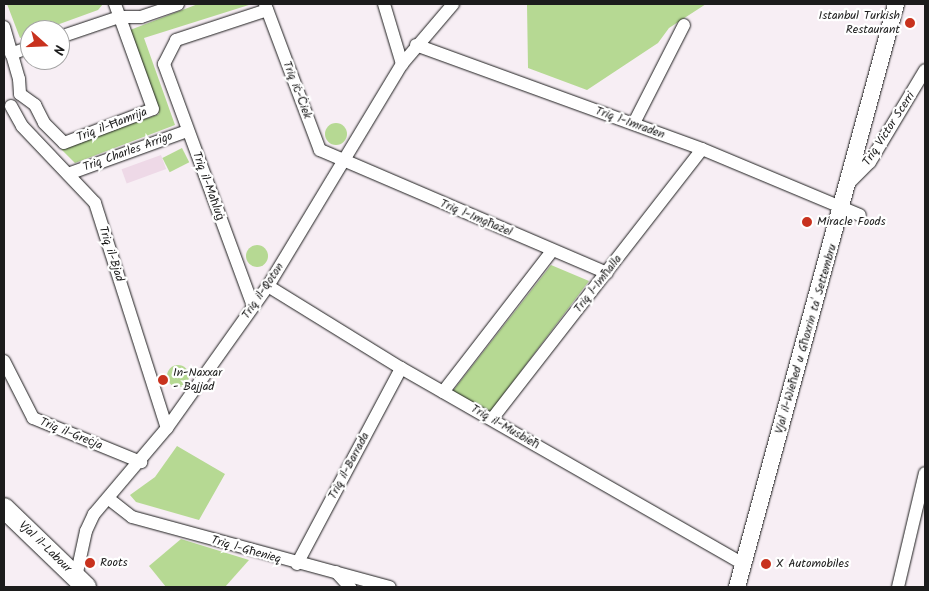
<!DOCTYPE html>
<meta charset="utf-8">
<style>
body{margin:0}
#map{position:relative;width:929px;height:591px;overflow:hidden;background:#f7eef4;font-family:Kalam,sans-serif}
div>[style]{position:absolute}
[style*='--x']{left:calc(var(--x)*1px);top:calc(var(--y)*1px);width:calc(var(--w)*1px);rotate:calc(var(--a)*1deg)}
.built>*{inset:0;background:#eed9e7;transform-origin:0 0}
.green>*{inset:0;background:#b6d993;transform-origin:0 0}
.round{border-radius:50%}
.roads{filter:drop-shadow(0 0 1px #1c1c1c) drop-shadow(0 0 1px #1c1c1c)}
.minor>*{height:12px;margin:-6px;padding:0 6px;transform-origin:6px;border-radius:6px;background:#fff}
.tertiary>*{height:16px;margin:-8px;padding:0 8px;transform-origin:8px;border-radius:8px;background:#fff}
.primary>*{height:20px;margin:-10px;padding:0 10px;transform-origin:10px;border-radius:10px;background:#fff}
.dots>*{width:14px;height:14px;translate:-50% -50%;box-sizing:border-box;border:2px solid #fff;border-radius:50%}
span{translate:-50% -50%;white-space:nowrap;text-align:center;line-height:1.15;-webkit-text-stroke:4.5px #fff;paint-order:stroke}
.poi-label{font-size:12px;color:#1c1c1c}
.right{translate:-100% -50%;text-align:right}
.left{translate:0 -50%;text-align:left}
.street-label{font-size:12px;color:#1c1c1c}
.frame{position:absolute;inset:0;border:5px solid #1c1c1c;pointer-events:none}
.north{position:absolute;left:20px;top:20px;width:50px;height:50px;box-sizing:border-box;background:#fff;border:1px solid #a4a4a4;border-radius:50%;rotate:110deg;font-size:14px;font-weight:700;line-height:20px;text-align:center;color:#1c1c1c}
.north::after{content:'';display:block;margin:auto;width:18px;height:22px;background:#c8321e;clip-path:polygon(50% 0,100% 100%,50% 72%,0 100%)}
</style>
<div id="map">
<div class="built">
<div style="left:161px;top:155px;width:15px;height:42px;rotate:70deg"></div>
</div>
<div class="green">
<div style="clip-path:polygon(7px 4px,103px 4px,98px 10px,43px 30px,30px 30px,30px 35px,20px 38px)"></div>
<div style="clip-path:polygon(198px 4px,252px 4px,144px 38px,175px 125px,75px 163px,61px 149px,159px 114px,130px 30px)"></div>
<div style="clip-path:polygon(706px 4px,669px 28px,658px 43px,587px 90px,528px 68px,527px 5px)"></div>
<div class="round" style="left:325px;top:123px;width:22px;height:22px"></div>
<div style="left:182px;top:148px;width:16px;height:22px;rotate:63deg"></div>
<div class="round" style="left:246px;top:245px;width:22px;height:22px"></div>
<div style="clip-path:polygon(551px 265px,589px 281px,490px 412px,452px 392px)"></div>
<div class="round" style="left:167px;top:365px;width:22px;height:22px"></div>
<div style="clip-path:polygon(177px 446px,225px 474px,199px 520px,136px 502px,130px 495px,155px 477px)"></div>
<div style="clip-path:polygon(181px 539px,249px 560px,225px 587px,166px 587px,149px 566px)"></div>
</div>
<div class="roads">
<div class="minor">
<div style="--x:265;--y:4;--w:156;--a:69.4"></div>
<div style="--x:320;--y:150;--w:312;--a:23.2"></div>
<div style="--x:384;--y:4;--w:63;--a:73.3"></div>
<div style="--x:4;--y:27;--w:54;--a:73.9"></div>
<div style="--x:19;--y:79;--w:15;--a:86"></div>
<div style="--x:60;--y:37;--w:62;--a:-18.7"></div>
<div style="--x:119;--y:17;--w:22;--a:0"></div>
<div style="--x:141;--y:17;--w:39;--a:-19"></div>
<div style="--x:416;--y:45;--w:304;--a:20"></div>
<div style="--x:702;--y:149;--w:171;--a:22.7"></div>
<div style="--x:11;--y:54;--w:20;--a:-20"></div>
<div style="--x:20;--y:94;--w:19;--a:36"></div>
<div style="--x:35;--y:105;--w:20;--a:63"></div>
<div style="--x:44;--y:123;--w:28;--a:45"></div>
<div style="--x:64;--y:143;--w:95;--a:-20.9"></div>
<div style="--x:153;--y:109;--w:112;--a:-109.9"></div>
<div style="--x:11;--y:106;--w:23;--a:61"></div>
<div style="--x:22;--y:126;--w:106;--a:46.5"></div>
<div style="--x:95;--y:203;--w:236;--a:72.3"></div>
<div style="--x:634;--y:123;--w:110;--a:-63"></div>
<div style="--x:68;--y:174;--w:127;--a:-19.9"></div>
<div style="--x:848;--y:184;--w:31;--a:-45"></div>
<div style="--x:870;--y:162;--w:107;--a:-59.1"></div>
<div style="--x:268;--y:286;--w:156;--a:31.7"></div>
<div style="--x:401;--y:368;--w:394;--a:29.8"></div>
<div style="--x:253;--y:306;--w:258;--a:-110.2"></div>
<div style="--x:164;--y:64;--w:27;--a:-63"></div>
<div style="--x:176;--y:40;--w:96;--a:-18.2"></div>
<div style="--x:4;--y:361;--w:64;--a:63"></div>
<div style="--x:33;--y:418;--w:117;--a:22.2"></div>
<div style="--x:443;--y:392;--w:178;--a:-52.3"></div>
<div style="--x:492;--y:419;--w:342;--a:-52.1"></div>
<div style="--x:109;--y:499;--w:29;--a:38"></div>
<div style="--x:132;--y:517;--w:267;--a:15.2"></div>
<div style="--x:297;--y:564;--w:222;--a:-62"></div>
<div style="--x:336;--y:572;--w:21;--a:47"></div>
<div style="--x:76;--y:577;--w:47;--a:-77.7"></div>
<div style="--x:86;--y:531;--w:19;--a:-65"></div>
<div style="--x:94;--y:514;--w:113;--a:-49.7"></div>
<div style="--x:167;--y:428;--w:174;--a:-54.6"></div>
<div style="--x:268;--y:286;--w:259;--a:-58.9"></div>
<div style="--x:402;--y:64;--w:79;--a:-49.6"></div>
<div style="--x:898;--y:587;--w:117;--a:-76.7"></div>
</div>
<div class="tertiary">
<div style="--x:737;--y:587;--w:604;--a:-74.74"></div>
</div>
<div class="primary">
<div style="--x:4;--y:508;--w:114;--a:43.9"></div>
</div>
</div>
<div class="dots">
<div style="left:910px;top:23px;background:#c8321e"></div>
<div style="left:807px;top:222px;background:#c8321e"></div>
<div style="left:163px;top:380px;background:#c8321e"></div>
<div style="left:90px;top:563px;background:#c8321e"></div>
<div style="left:766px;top:564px;background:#c8321e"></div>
</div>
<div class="poi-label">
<span class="right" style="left:900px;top:23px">Istanbul Turkish<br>Restaurant</span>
<span class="left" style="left:817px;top:222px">Miracle Foods</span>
<span class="left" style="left:173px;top:380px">In-Naxxar<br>- Bajjad</span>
<span class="left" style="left:100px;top:563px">Roots</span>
<span class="left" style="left:776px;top:564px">X Automobiles</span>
</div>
<div class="street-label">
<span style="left:297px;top:90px;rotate:69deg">Triq iċ-Ċiek</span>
<span style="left:630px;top:123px;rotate:20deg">Triq l-Imraden</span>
<span style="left:112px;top:125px;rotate:-21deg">Triq il-Ħamrija</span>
<span style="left:889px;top:129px;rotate:-57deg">Triq Victor Scerri</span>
<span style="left:128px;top:152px;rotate:-20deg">Triq Charles Arrigo</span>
<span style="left:208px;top:186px;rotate:70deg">Triq il-Maħluġ</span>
<span style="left:476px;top:218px;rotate:23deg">Triq l-Imgħażel</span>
<span style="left:111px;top:254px;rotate:72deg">Triq il-Bjad</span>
<span style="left:598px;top:284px;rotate:-52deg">Triq l-Imħalla</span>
<span style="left:263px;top:291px;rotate:-56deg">Triq il-Qoton</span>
<span style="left:806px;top:339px;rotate:-74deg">Vjal il-Wieħed u Għoxrin ta' Settembru</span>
<span style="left:505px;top:427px;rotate:30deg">Triq il-Musbieħ</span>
<span style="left:71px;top:434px;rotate:22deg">Triq il-Greċja</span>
<span style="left:349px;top:466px;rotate:-62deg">Triq il-Barrada</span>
<span style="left:45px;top:547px;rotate:44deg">Vjal il-Labour</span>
<span style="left:246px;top:550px;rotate:16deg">Triq l-Għenieq</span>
</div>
<div class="frame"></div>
<div class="north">N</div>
</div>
